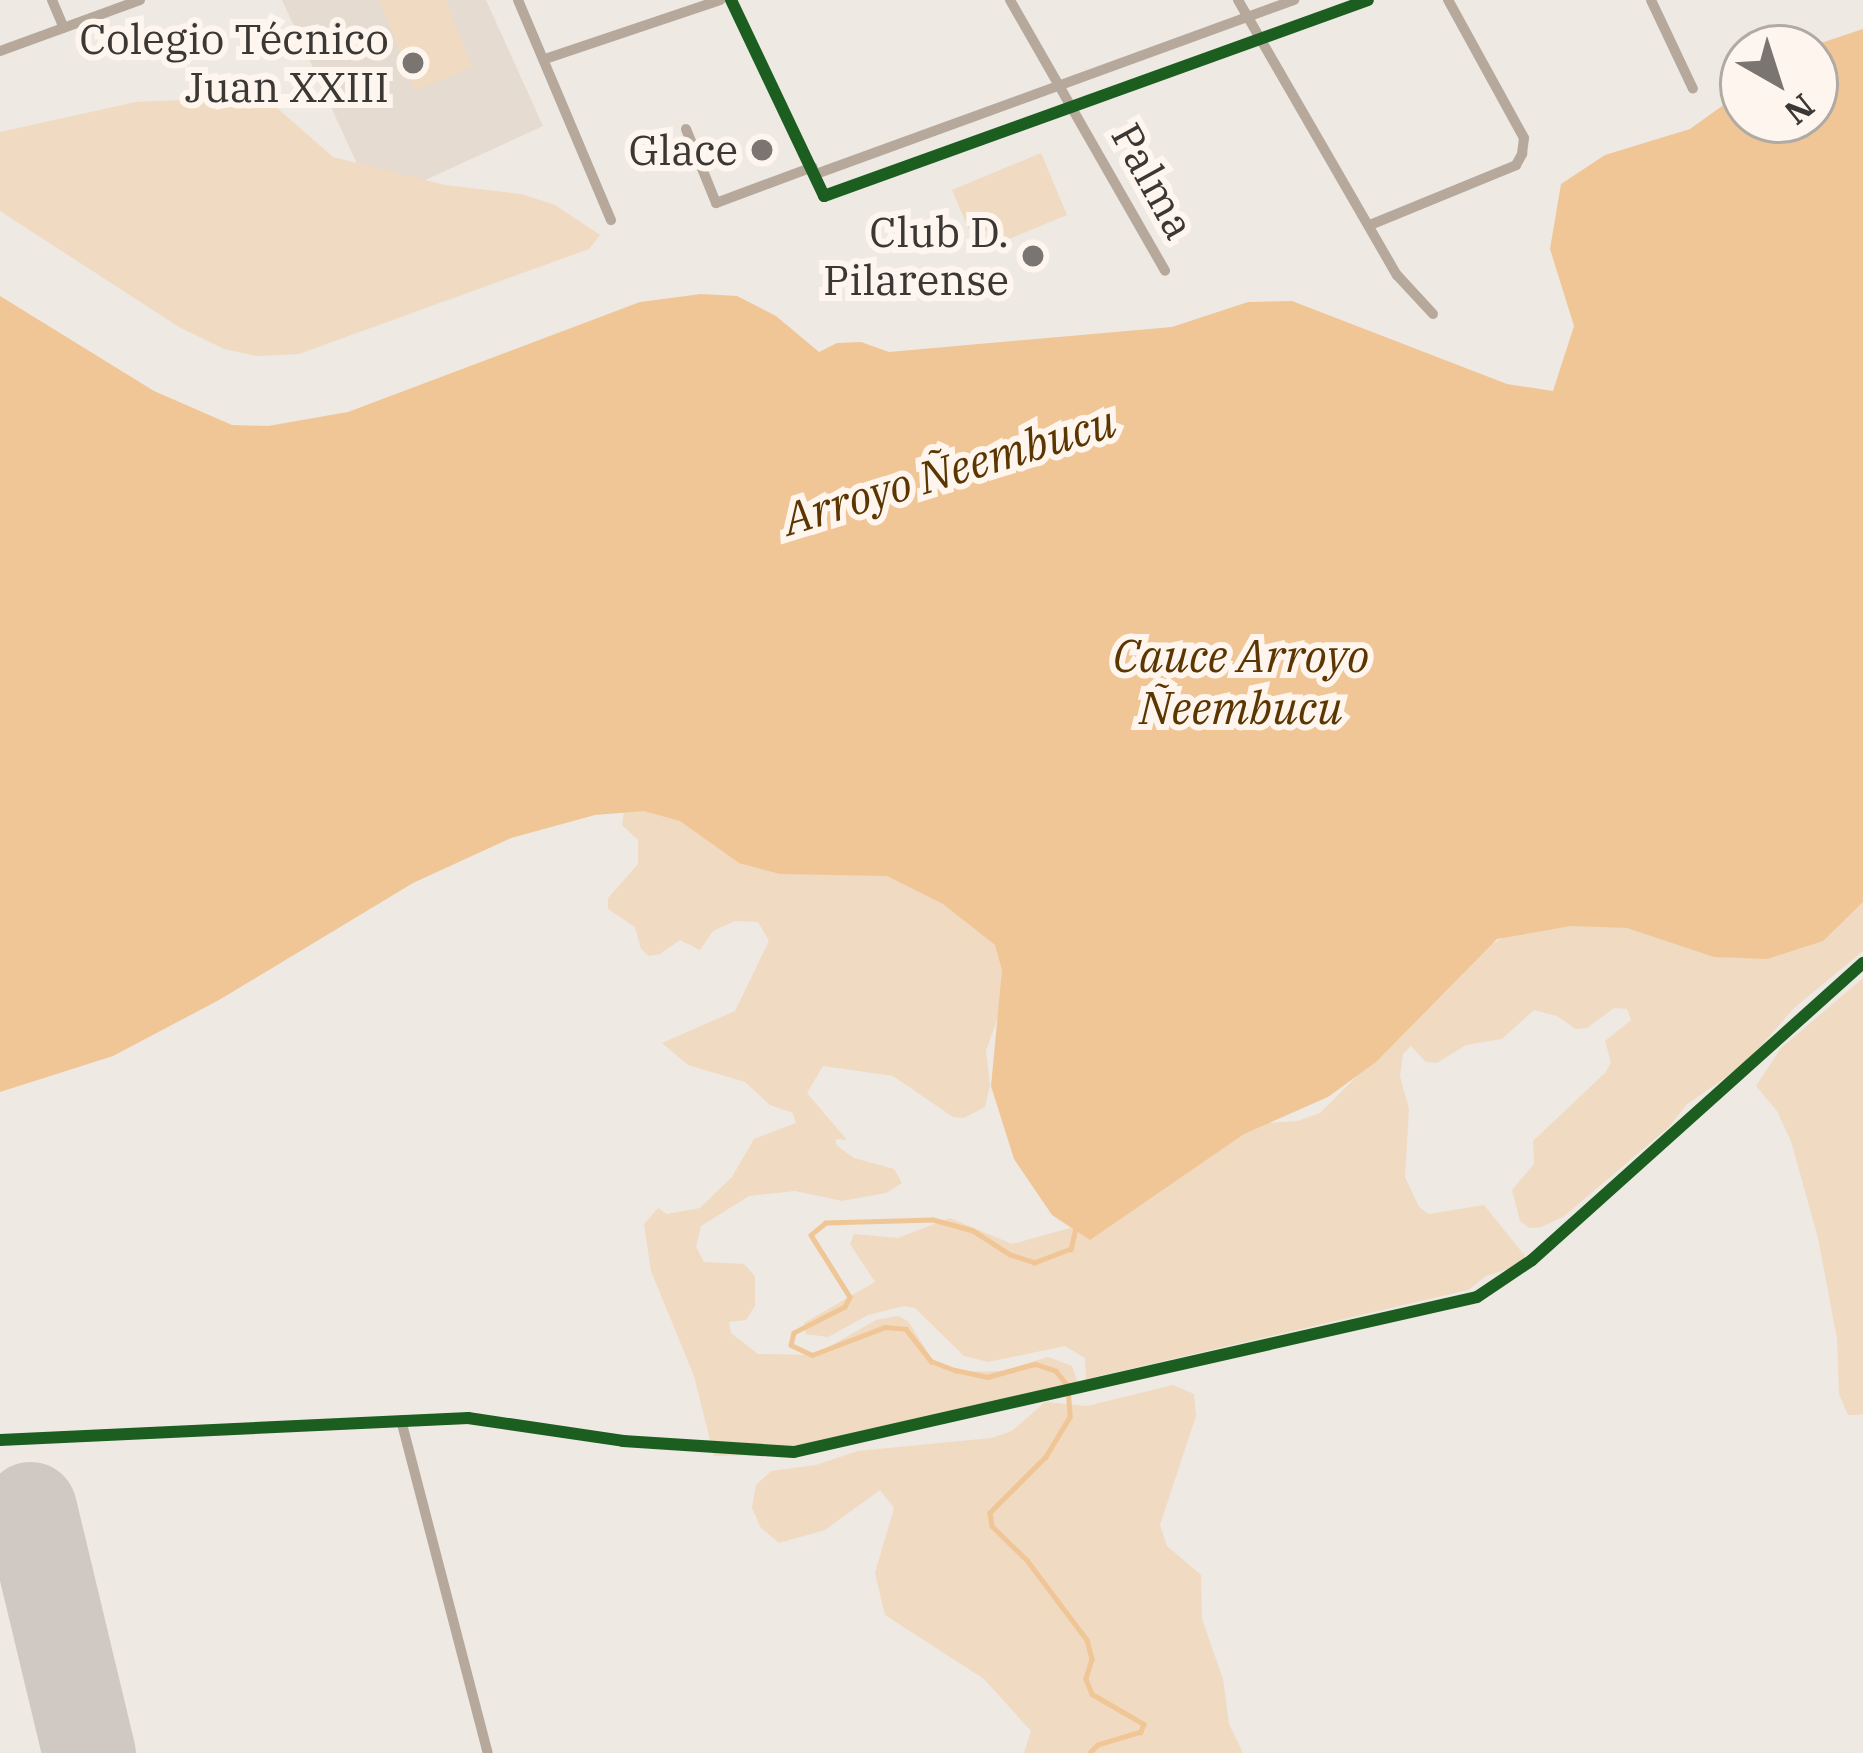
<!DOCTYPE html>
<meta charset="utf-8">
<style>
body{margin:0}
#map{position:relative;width:1863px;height:1753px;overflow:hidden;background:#eee9e3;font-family:"IBM Plex Serif",serif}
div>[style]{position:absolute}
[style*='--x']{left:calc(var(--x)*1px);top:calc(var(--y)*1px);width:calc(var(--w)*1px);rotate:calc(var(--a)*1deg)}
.built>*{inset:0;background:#e6dbd0}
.green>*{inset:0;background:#f0dac2}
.water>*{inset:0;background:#f0c696}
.stream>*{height:4.5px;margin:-2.25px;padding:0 2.25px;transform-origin:2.25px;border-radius:2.25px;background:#f0c696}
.runway>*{height:93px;margin:-46.5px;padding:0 46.5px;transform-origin:46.5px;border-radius:46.5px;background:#d0c8c2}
.street>*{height:10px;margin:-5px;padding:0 5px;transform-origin:5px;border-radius:5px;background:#b6a99c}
.cycleway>*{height:12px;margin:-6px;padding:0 6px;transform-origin:6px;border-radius:6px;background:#1b5e20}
.dots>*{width:33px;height:33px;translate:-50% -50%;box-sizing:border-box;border:6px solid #fef6ee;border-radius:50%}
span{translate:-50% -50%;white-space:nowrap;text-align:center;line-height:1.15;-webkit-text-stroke:12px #fef6ee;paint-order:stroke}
.poi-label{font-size:42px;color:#3b3734}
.right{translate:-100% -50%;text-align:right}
.street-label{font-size:42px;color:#3b3734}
.water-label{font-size:45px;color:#5b3600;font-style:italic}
.north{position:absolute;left:1719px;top:24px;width:120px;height:120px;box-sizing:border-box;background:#fef6ee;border:3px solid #b0aaa4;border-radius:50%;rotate:141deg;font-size:33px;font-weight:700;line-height:48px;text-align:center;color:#3b3734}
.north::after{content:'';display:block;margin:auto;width:42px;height:54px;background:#7a7571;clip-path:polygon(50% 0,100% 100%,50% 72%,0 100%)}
</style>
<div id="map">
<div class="built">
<div style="clip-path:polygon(282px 0,486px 0,543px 126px,375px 203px)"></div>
</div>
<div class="green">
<div style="clip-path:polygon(380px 0,445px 0,472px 67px,415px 90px)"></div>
<div style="clip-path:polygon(225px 98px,276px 107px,333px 157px,445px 185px,521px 194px,555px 205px,600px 235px,589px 249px,299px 354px,257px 356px,224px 349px,179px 327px,0 211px,0 132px,136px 102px)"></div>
<div style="clip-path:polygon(1041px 153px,1067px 215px,1004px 241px,997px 226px,972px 237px,952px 190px)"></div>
<div style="clip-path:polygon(625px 804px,880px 855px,1006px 944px,1000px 1011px,986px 1051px,990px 1085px,985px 1107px,964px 1118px,953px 1117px,893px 1076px,823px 1066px,807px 1093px,847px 1140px,836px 1139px,836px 1145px,854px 1158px,894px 1169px,902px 1183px,886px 1193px,842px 1201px,795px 1191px,749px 1196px,701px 1226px,696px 1247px,704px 1262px,744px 1264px,755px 1276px,755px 1306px,746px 1320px,729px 1322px,731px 1333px,758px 1354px,815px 1355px,876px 1320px,898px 1316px,908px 1321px,932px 1359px,957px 1372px,1002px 1371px,1048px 1357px,1072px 1366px,1078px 1383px,758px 1455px,714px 1456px,694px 1376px,651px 1271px,644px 1224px,658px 1208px,667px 1214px,700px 1208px,732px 1177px,754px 1139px,796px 1123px,793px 1113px,770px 1105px,745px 1082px,688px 1065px,662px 1043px,735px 1011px,769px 941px,758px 922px,735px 921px,713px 931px,700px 950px,680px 940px,660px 954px,649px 956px,641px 949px,635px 927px,608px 909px,608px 898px,638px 864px,638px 840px,622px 825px)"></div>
<div style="clip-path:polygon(1863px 874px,1863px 951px,1793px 1009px,1746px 1063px,1686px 1105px,1669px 1127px,1563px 1217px,1541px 1227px,1529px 1228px,1520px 1221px,1512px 1190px,1534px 1164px,1533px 1141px,1606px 1072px,1611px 1062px,1605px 1041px,1631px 1020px,1627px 1009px,1614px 1008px,1587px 1028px,1576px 1029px,1557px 1016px,1534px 1010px,1502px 1039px,1466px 1045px,1437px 1063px,1426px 1062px,1411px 1046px,1403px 1054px,1400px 1076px,1409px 1109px,1405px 1177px,1419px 1207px,1429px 1214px,1484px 1205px,1525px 1256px,1518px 1266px,1486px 1276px,1468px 1290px,1086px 1379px,1085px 1358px,1065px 1346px,988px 1362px,964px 1356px,915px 1308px,904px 1306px,868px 1315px,828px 1337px,806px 1334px,804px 1323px,875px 1282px,850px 1244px,854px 1234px,898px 1238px,950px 1218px,1012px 1244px,1088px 1223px,1130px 1191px,1264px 1123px,1298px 1121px,1320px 1113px,1486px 947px,1516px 931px)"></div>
<div style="clip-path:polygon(1863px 978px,1863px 1414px,1859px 1415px,1848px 1415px,1839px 1394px,1837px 1339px,1818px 1238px,1791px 1141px,1777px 1111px,1756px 1086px,1781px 1048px)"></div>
<div style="clip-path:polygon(1173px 1385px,1194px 1394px,1196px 1416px,1160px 1525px,1167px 1546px,1201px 1575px,1202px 1619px,1223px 1679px,1229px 1724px,1243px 1753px,1024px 1753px,1031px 1731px,984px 1679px,885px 1615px,875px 1573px,894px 1508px,880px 1490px,825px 1530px,779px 1543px,761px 1528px,752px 1508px,756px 1485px,771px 1471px,816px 1465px,858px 1451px,991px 1438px,1012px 1431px,1045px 1402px,1087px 1406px)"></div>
</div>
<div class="water">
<div style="clip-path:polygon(1863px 29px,1863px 902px,1823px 941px,1767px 959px,1714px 957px,1627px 928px,1571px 926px,1497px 939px,1376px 1062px,1328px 1097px,1244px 1134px,1090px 1240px,1052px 1215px,1014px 1159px,991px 1086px,1002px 970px,995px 945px,943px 904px,887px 876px,780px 874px,739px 863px,680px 821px,644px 811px,595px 815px,511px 838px,413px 883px,219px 1000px,113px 1056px,0 1092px,0 296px,154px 391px,232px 425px,268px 426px,348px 412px,640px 302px,701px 294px,737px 296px,776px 316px,819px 352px,837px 343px,861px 342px,889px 352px,1172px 327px,1248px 302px,1292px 301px,1507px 384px,1553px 391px,1574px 326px,1550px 249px,1561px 184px,1605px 155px,1690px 129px,1743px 91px,1743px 120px,1815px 120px,1815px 48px,1806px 48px)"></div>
</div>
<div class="stream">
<div style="--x:1076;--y:1228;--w:22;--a:103"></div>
<div style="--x:1071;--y:1249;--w:39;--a:159"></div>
<div style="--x:1035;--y:1263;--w:26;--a:-162"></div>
<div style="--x:1010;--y:1255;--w:44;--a:-147"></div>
<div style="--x:973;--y:1231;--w:41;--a:-164.6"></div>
<div style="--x:933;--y:1220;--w:107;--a:178.4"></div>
<div style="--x:826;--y:1223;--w:19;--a:141"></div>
<div style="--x:811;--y:1235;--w:73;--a:57.8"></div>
<div style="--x:850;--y:1297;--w:11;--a:117"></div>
<div style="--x:845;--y:1307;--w:57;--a:153"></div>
<div style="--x:794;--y:1333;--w:12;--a:104"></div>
<div style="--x:791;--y:1345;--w:23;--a:25"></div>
<div style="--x:812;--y:1355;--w:78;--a:-21"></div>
<div style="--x:885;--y:1327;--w:21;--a:5"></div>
<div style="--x:906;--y:1329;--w:41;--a:52"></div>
<div style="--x:931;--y:1361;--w:26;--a:21"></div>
<div style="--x:955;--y:1370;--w:33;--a:12"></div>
<div style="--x:987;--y:1377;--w:50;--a:-15.2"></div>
<div style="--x:1035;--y:1364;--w:22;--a:18"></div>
<div style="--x:1056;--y:1371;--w:19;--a:51"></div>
<div style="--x:1068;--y:1386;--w:31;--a:86"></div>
<div style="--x:1070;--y:1417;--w:47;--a:121"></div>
<div style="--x:1046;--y:1457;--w:79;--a:135"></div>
<div style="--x:990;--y:1513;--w:13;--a:81"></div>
<div style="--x:992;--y:1526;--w:49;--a:44.2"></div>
<div style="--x:1027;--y:1560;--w:100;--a:53.1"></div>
<div style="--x:1087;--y:1640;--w:20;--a:75"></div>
<div style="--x:1092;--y:1659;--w:21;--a:107"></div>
<div style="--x:1086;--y:1679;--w:16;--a:68"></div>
<div style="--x:1092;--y:1694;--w:60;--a:30"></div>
<div style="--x:1144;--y:1724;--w:9;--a:111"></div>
<div style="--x:1141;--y:1732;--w:45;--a:163.2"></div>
<div style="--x:1098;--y:1745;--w:11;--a:135"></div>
</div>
<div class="runway">
<div style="--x:30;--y:1508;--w:252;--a:76.5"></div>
</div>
<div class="street">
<div style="--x:52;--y:0;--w:30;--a:67"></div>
<div style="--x:518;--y:0;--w:239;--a:67.1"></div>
<div style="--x:731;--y:0;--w:217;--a:64.6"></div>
<div style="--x:824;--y:196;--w:578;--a:-19.81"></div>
<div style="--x:1010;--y:0;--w:312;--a:60.2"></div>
<div style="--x:1238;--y:0;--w:318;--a:60"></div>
<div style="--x:1397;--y:275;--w:53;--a:47.3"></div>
<div style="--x:1651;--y:0;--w:98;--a:64.7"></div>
<div style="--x:0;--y:51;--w:149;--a:-20"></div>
<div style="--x:545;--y:59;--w:185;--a:-18.6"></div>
<div style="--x:686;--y:129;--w:80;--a:67.9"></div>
<div style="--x:716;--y:203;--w:103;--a:-20.4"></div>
<div style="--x:816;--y:174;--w:509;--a:-20"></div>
<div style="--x:1370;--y:225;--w:158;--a:-22.3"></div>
<div style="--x:1516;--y:165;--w:13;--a:-61"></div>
<div style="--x:1522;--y:154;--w:16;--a:-83"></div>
<div style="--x:1524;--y:138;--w:158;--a:-118.8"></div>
<div style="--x:401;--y:1420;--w:344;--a:75.4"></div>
<div style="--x:0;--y:1440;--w:469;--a:-2.7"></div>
<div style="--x:468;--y:1418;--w:157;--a:8.4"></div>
<div style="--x:623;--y:1441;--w:171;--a:3.7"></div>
<div style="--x:794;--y:1452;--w:700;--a:-12.79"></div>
<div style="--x:1477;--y:1297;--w:66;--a:-33.9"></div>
<div style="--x:1532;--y:1260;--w:445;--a:-41.9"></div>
</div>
<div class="cycleway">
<div style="--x:731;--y:0;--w:217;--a:64.6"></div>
<div style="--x:824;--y:196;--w:578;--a:-19.81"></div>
<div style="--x:0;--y:1440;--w:469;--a:-2.7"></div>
<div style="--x:468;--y:1418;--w:157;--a:8.4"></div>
<div style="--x:623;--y:1441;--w:171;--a:3.7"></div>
<div style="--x:794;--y:1452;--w:700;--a:-12.79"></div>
<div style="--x:1477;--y:1297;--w:66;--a:-33.9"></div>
<div style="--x:1532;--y:1260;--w:445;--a:-41.9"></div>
</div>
<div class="dots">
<div style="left:413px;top:63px;background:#7a7571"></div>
<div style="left:762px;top:150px;background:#7a7571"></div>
<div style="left:1033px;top:256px;background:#7a7571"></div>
</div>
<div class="poi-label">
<span class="right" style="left:389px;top:63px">Colegio Técnico<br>Juan XXIII</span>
<span class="right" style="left:738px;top:150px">Glace</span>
<span class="right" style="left:1009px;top:256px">Club D.<br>Pilarense</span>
</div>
<div class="street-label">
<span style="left:1153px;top:181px;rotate:61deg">Palma</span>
</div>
<div class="water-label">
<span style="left:949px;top:470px;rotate:-17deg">Arroyo Ñeembucu</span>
<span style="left:1241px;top:682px">Cauce Arroyo<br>Ñeembucu</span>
</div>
<div class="north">N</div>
</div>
